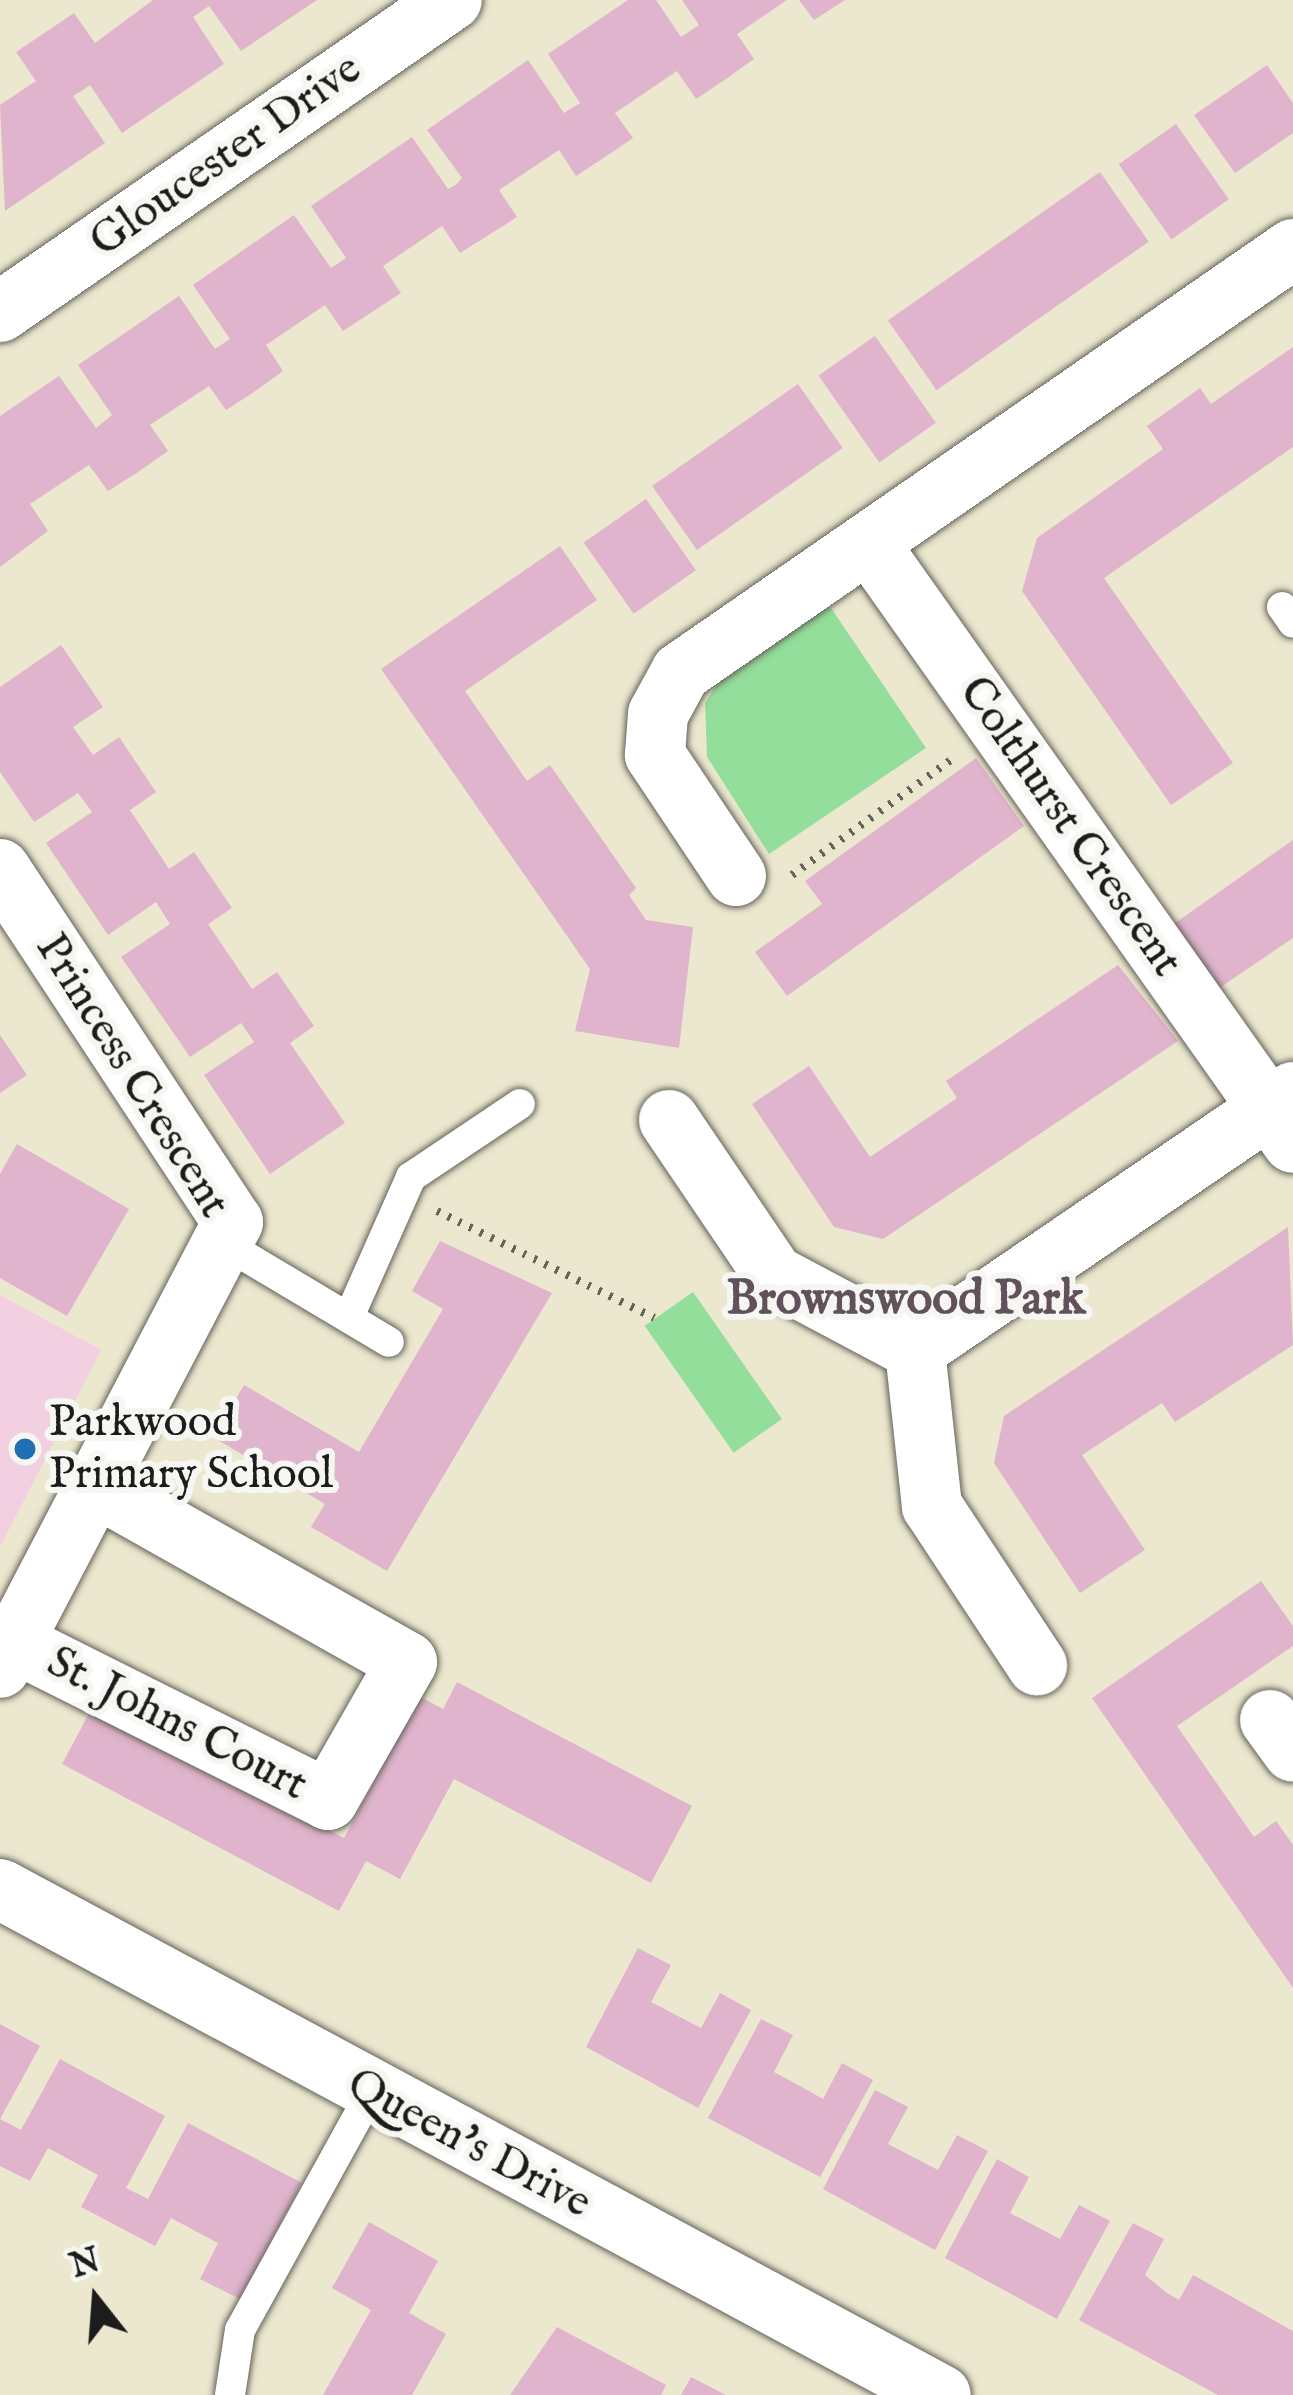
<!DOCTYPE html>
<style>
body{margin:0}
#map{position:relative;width:1293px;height:2395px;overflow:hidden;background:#ece8cf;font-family:"IM FELL English",serif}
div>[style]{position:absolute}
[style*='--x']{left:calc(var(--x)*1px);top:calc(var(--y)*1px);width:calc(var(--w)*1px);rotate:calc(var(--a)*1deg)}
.built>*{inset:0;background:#f2cfe1}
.green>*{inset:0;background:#93de9a;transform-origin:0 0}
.building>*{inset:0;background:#dfb4cc;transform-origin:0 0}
.path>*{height:8px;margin-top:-4px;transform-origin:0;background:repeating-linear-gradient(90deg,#65635b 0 3px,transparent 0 12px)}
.roads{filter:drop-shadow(0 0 3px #65635b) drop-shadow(0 0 3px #65635b)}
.service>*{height:30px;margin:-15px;padding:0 15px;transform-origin:15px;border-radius:15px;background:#fff}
.minor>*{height:60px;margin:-30px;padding:0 30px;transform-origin:30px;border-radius:30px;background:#fff}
.dots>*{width:33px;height:33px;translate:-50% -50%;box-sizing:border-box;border:6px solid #f6f6f2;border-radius:50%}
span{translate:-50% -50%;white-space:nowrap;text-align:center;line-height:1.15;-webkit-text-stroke:12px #f6f6f2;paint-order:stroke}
.street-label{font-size:45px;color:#1c1c1c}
.poi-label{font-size:45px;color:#1c1c1c}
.left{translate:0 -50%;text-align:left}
.neighbourhood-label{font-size:48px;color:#60515a;font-weight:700}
.north{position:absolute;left:36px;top:2239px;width:120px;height:120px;-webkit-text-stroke:9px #f6f6f2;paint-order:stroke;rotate:343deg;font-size:33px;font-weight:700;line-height:48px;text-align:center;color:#1c1c1c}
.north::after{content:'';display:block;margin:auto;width:42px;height:54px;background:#1c1c1c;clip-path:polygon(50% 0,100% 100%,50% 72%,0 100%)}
</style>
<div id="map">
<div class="built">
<div style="clip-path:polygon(0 1295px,101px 1350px,0 1547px)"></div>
</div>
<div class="green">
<div style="clip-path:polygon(829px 605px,926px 748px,769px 854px,707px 757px,705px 703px,721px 678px)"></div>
<div style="left:693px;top:1292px;width:155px;height:59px;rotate:55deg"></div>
</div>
<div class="building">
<div style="clip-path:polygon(153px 0,317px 0,241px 51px,209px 6px,202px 11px,193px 17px,224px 64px,122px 133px,90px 85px,83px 90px,73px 96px,105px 143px,5px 211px,0 105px,36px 81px,16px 52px,74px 13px,95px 43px)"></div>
<div style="clip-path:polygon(628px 0,656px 0,681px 37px,699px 25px,682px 0,787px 0,737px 34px,754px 59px,723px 81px,696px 99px,677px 71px,615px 113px,633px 138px,605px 157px,576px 176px,559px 150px,499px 190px,517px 217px,460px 253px,442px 226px,383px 266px,401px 293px,343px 331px,325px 305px,266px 345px,283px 371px,254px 392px,226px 410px,209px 386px,150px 425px,168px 451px,138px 472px,108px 491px,89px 465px,30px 504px,48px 531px,0 567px,0 416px,59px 376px,96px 428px,112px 415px,78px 365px,179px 296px,215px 349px,230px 339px,193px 285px,294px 215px,331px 268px,346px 258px,311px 206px,412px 137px,448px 189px,456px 185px,462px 178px,427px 130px,528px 60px,564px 113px,580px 103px,548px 54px)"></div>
<div style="clip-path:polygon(799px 0,845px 0,814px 20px)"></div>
<div style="clip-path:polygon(1267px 65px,1293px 103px,1293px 133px,1235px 173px,1194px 115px)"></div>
<div style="left:1176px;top:124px;width:92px;height:70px;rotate:55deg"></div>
<div style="left:1100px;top:172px;width:85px;height:259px;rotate:55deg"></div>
<div style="left:875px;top:336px;width:106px;height:69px;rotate:55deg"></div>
<div style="clip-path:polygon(1293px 347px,1293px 447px,1104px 578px,1233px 763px,1171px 805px,1022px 591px,1037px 538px,1163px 449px,1147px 426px,1200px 388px,1211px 404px)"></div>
<div style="left:798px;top:384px;width:78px;height:178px;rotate:55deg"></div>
<div style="left:646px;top:499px;width:87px;height:76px;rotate:55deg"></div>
<div style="clip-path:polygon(560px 546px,597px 600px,465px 691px,527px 781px,550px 765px,636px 888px,629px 895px,646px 920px,693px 927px,679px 1048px,575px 1031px,590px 969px,381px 669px)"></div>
<div style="clip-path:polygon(61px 645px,103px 707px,73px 727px,93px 755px,119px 737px,156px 792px,130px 810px,169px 869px,194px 852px,232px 908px,208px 924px,252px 989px,277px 972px,314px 1026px,290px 1043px,345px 1123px,270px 1174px,204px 1075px,254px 1042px,241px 1023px,190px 1057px,121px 957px,170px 924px,156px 902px,108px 935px,46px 843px,92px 812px,78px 793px,34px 822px,0 772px,0 687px)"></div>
<div style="clip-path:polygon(976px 758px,1024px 826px,787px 996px,755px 952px,822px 904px,805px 881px)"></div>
<div style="clip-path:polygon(1293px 840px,1293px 938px,1203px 999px,1158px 935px)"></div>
<div style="clip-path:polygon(1118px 965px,1178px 1041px,883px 1239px,834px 1227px,752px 1104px,809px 1066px,870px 1157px,957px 1098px,946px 1081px)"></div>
<div style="clip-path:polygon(0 1035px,27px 1075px,0 1093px)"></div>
<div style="clip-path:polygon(17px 1144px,129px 1209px,67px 1316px,0 1278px,0 1174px)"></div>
<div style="clip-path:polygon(1288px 1227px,1293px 1345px,1175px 1422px,1162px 1403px,1082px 1455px,1145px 1550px,1080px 1593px,994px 1463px,1004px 1416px)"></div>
<div style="clip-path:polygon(440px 1241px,552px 1293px,387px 1571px,311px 1527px,325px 1504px,213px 1437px,244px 1385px,359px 1452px,443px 1309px,412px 1291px)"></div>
<div style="clip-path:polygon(1261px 1581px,1293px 1626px,1293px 1646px,1177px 1726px,1254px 1837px,1276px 1821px,1293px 1845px,1293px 1988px,1092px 1698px)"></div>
<div style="clip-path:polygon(457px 1682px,692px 1806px,651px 1883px,454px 1779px,400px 1879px,366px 1861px,339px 1911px,62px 1764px,93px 1706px,344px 1838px,419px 1696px,443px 1709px)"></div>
<div style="clip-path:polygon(638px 1948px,671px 1965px,651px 2002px,701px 2028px,720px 1993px,751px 2010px,698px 2108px,586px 2047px)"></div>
<div style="clip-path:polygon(761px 2019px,793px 2035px,774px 2072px,800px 2086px,823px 2099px,842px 2063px,873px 2080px,820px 2177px,708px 2118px)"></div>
<div style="clip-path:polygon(0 2024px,40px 2046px,0 2119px,21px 2130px,60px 2059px,165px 2116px,126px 2188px,148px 2199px,188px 2123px,302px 2183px,240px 2299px,200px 2279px,218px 2243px,171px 2218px,155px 2246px,81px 2207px,98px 2175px,48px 2148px,30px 2181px,0 2166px)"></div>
<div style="clip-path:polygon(875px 2090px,908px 2107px,888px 2144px,915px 2158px,938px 2170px,957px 2135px,988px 2151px,935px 2250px,823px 2189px)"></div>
<div style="clip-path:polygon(997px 2159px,1029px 2177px,1010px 2213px,1060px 2239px,1079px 2205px,1110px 2221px,1057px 2319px,945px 2258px)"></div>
<div style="clip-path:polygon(369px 2222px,438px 2261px,409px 2313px,446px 2334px,412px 2395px,323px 2395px,371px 2310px,332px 2288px)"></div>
<div style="clip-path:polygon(1133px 2223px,1164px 2239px,1145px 2275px,1167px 2293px,1179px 2300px,1193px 2275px,1293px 2331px,1293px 2395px,1218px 2395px,1079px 2320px)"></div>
<div style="clip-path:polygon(557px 2327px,666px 2385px,661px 2395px,510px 2395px)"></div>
<div style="clip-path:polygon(691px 2377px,726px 2395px,681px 2395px)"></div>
</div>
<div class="path">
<div style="--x:792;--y:875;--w:201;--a:-35.9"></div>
<div style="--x:437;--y:1211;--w:242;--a:26.2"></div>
</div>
<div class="roads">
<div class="service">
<div style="--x:1282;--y:607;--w:19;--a:55"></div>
<div style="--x:223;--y:1243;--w:193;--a:30.8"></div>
<div style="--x:349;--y:1317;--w:153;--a:-66.1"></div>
<div style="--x:411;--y:1177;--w:131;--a:-33.8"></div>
<div style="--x:230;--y:2395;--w:66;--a:-81.3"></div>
<div style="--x:240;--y:2330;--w:271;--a:-61.1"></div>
</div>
<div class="minor">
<div style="--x:0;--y:312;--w:549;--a:-34.62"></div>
<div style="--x:870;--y:545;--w:732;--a:54.73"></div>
<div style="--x:0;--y:869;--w:423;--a:56.6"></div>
<div style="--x:233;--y:1222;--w:503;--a:117.58"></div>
<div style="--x:736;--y:876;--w:146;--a:-123.8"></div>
<div style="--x:655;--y:755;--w:41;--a:-85.8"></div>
<div style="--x:658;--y:714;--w:48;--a:-61.3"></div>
<div style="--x:681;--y:672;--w:744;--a:-34.65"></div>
<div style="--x:669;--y:1120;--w:187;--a:55.9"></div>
<div style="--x:774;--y:1275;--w:160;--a:28"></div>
<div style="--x:915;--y:1350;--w:458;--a:-34.3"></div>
<div style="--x:915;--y:1350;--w:157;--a:83.8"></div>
<div style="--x:932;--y:1506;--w:191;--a:56.6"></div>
<div style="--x:15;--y:1643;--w:350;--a:26.6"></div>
<div style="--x:328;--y:1800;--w:159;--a:-60.2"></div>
<div style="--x:407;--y:1662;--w:358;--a:-150.6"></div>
<div style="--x:1270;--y:1720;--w:39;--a:54"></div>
<div style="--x:0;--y:1889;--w:1068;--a:28.27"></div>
</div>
</div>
<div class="dots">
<div style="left:25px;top:1449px;background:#1f6fb2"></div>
</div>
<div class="street-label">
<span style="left:226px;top:156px;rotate:-35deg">Gloucester Drive</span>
<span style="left:1070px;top:827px;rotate:55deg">Colthurst Crescent</span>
<span style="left:132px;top:1076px;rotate:58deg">Princess Crescent</span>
<span style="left:177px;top:1724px;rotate:27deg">St. Johns Court</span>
<span style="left:469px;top:2144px;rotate:28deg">Queen's Drive</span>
</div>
<div class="poi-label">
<span class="left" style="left:49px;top:1449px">Parkwood<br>Primary School</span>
</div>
<div class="neighbourhood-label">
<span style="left:906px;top:1301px">Brownswood Park</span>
</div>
<div class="north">N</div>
</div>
